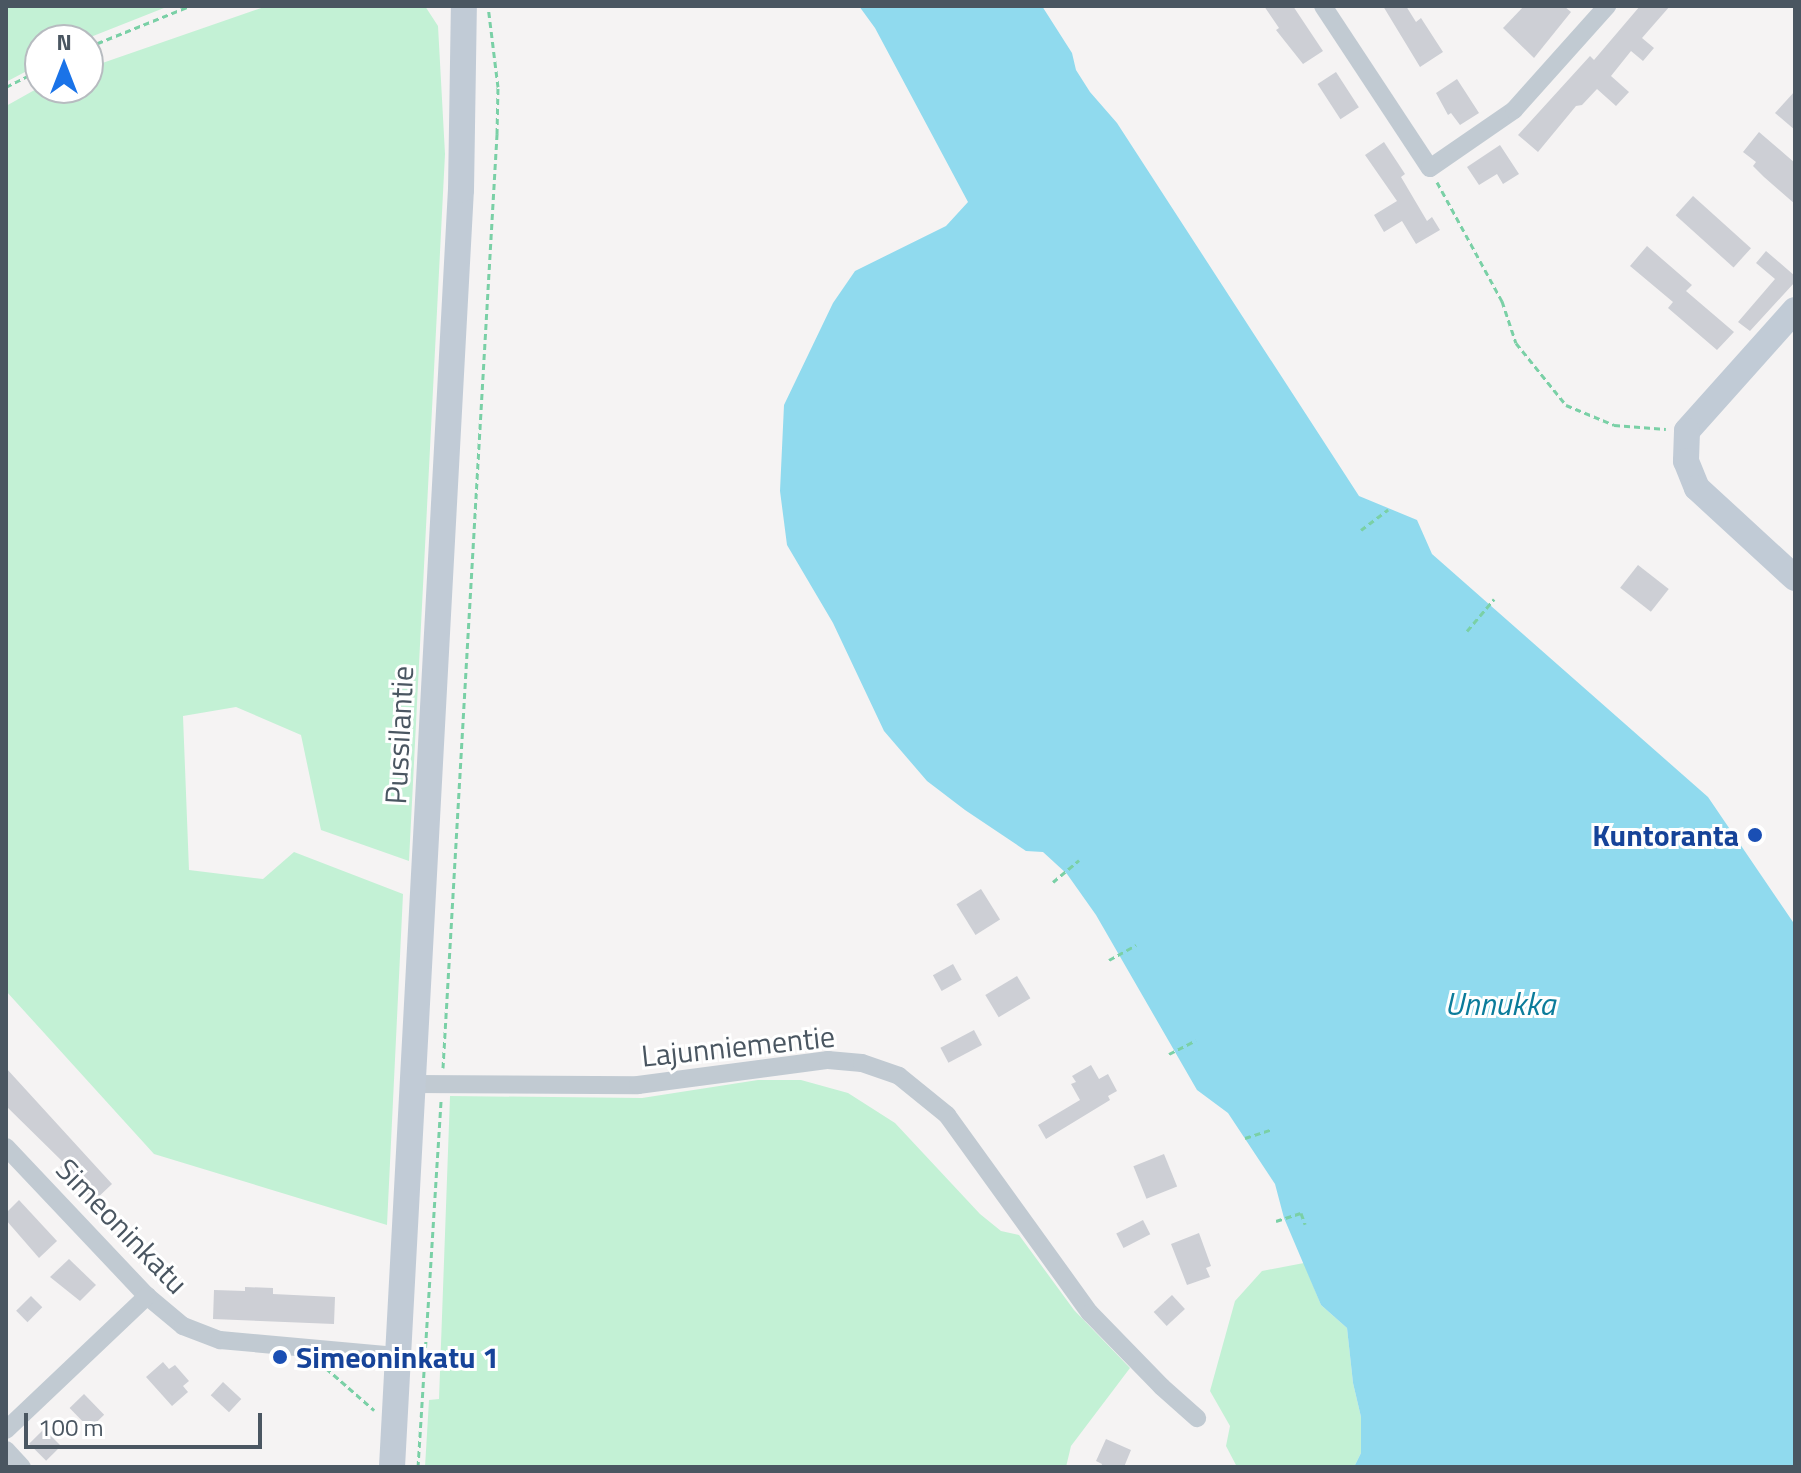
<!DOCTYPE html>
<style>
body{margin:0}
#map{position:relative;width:1801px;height:1473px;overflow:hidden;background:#f5f3f3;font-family:"Titillium Web",sans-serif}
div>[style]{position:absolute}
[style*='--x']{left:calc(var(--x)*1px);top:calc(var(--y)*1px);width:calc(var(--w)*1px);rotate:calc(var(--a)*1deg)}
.green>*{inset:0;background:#c3f1d5}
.water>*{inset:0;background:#90daee}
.building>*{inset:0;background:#cdcfd5;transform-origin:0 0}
.path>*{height:3px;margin-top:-1.5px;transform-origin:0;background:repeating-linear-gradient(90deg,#7ad0a6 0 6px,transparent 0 10px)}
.street>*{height:18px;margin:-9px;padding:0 9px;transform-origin:9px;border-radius:9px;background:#c1cad2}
.secondary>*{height:26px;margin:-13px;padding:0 13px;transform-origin:13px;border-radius:13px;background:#c1cbd6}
.dots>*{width:22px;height:22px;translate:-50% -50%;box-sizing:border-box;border:4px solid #fff;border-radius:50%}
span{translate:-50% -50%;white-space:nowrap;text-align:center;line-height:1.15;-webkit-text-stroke:6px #fff;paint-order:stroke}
.street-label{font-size:30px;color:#4a5661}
.transit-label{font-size:30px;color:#164399;font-weight:700}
.right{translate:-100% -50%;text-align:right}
.left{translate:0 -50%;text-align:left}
.water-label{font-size:32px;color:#0c7c9b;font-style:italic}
.frame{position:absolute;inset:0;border:8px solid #4a5661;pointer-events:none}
.north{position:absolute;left:24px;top:24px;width:80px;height:80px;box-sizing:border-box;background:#fff;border:2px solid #b7bbc0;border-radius:50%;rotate:0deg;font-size:22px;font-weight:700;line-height:32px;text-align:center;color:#4a5661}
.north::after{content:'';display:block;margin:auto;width:28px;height:36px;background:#1a73e8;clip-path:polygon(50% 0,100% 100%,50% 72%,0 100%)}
.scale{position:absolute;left:24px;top:1413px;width:238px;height:36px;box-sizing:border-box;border:4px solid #4a5661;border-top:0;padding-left:10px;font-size:24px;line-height:28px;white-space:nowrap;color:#4a5661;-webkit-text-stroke:6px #fff;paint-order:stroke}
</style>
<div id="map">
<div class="green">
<div style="clip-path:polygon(6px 6px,169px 6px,83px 40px,40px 40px,40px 64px,6px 82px)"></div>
<div style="clip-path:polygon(267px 6px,425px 6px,438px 26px,445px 154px,409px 861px,321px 830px,301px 735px,236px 707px,183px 716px,189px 870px,263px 879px,294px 852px,403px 894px,387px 1225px,154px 1154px,6px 991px,6px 106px,40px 87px,88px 88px,88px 68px)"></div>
<div style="clip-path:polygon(758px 1080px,801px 1080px,848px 1093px,895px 1123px,980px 1214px,1001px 1231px,1019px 1235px,1074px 1310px,1130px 1368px,1071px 1446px,1066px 1467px,425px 1467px,429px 1400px,439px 1399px,450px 1096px,642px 1098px)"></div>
<div style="clip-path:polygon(1304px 1263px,1321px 1305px,1347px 1328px,1353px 1383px,1361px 1417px,1361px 1453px,1354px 1467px,1237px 1467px,1226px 1446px,1230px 1426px,1210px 1391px,1235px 1301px,1262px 1271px)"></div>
</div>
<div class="water">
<div style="clip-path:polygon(859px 6px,1042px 6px,1072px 53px,1076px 70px,1090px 92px,1117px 123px,1359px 496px,1417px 520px,1432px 554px,1708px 797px,1795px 925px,1795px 1467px,1354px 1467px,1361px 1453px,1361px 1417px,1353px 1383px,1347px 1328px,1321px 1305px,1284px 1218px,1275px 1184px,1228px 1113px,1197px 1090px,1096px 915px,1067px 874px,1043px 852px,1026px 851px,965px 810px,927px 781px,884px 731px,833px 623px,787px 545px,780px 491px,784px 405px,833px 303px,855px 271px,946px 226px,968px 202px,875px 28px)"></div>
</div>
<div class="building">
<div style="clip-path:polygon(1264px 6px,1293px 6px,1323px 51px,1303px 64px,1276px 30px,1279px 28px)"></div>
<div style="clip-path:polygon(1383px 6px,1406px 6px,1416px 22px,1421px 18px,1443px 52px,1420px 67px)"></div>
<div style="clip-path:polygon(1524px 6px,1564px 6px,1571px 12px,1534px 58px,1503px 28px)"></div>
<div style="clip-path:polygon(1640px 6px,1670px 6px,1642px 38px,1654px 48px,1643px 61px,1631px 51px,1611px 76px,1629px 92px,1616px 106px,1597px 89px,1582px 105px,1576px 106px,1538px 152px,1518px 135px,1590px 56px,1594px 60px)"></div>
<div style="left:1336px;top:72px;width:42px;height:22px;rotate:57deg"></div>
<div style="clip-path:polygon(1457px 79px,1479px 113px,1460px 125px,1451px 113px,1448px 115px,1436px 93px)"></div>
<div style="clip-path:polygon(1795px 91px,1795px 130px,1775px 113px)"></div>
<div style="clip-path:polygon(1759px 132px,1795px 163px,1795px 204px,1764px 177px,1753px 166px,1756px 162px,1743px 152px)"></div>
<div style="clip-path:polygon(1384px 142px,1405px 174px,1401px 177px,1427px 221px,1432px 217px,1440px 230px,1416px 244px,1402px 221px,1384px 232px,1374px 215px,1397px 201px,1365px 155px)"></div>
<div style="clip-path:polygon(1500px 145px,1519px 174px,1503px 184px,1497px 174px,1479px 185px,1467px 167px)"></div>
<div style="left:1693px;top:196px;width:78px;height:26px;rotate:42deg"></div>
<div style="clip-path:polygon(1647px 246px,1692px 285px,1686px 291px,1734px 332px,1717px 350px,1668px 308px,1673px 302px,1630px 266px)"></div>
<div style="clip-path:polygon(1766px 251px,1795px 276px,1795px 282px,1750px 331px,1738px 322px,1775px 279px,1756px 263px)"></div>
<div style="left:1638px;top:565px;width:39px;height:29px;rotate:38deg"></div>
<div style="left:981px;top:889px;width:36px;height:29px;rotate:58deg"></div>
<div style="left:953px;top:964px;width:18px;height:23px;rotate:61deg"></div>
<div style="left:1017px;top:976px;width:26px;height:37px;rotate:59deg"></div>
<div style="left:974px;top:1030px;width:17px;height:38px;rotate:62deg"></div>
<div style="clip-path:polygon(1091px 1065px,1099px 1079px,1108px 1074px,1117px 1091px,1108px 1096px,1110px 1100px,1046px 1139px,1038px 1125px,1080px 1100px,1071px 1084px,1076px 1082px,1072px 1076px)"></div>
<div style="clip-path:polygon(6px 1068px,112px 1184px,93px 1202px,60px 1167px,64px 1163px,6px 1106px)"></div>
<div style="left:1164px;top:1154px;width:35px;height:33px;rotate:68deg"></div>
<div style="clip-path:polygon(19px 1200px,57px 1241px,39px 1258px,6px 1220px,6px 1213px)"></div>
<div style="left:1143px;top:1220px;width:16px;height:30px;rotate:63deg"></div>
<div style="clip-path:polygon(1199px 1233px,1211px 1266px,1206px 1268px,1210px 1277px,1187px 1285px,1171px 1244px)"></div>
<div style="clip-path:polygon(69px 1259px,96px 1285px,80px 1301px,50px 1277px)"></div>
<div style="clip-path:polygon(245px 1287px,273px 1288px,273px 1294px,335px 1297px,334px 1324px,213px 1319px,214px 1290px,245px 1291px)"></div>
<div style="left:1172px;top:1295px;width:19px;height:25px;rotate:47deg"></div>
<div style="left:31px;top:1296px;width:16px;height:21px;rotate:45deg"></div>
<div style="clip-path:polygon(163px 1362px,169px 1369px,175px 1365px,189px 1381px,183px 1386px,188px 1392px,172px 1406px,146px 1377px)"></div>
<div style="left:223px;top:1382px;width:25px;height:18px;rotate:43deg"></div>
<div style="left:84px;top:1394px;width:29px;height:20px;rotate:46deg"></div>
<div style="left:44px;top:1429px;width:24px;height:21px;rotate:45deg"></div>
<div style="clip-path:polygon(1106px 1439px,1131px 1450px,1124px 1467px,1101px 1467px,1102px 1464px,1096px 1461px)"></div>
</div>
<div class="path">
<div style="--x:88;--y:47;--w:110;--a:-21.9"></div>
<div style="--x:6;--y:87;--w:38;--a:-27"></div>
<div style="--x:1437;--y:182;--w:136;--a:61.4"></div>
<div style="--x:1502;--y:301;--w:44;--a:71.6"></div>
<div style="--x:1516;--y:343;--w:80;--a:51.1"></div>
<div style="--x:1566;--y:405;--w:52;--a:22.6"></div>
<div style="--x:1614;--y:425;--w:52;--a:4.4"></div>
<div style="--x:1361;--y:530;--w:34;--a:-37"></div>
<div style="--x:1467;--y:631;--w:42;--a:-49.8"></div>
<div style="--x:1053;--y:882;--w:34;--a:-40"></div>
<div style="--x:1109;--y:960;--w:31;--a:-29"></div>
<div style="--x:1169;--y:1054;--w:30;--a:-27"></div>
<div style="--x:443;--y:1068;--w:936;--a:-86.69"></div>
<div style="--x:497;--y:134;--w:47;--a:-88.8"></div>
<div style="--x:498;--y:87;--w:82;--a:-97"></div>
<div style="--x:1245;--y:1138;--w:29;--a:-18"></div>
<div style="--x:1276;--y:1221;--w:26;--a:-18"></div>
<div style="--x:1301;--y:1213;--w:12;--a:70"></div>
<div style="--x:326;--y:1368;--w:64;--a:41.2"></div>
<div style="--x:418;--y:1467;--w:368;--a:-86.4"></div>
</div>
<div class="street">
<div style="--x:1323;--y:6;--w:194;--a:56.6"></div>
<div style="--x:1430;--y:168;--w:102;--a:-34.6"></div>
<div style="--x:1514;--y:110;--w:140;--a:-48.2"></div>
<div style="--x:412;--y:1084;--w:226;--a:0.3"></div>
<div style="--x:638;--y:1085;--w:192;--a:-7.5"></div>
<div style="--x:828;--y:1060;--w:34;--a:5"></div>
<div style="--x:862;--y:1063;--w:39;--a:19"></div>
<div style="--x:899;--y:1076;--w:62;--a:39.1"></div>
<div style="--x:947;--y:1115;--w:244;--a:54.2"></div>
<div style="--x:1090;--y:1313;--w:103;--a:45.8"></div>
<div style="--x:1162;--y:1387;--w:47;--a:41.5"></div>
<div style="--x:6;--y:1147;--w:205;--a:46.6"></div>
<div style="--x:147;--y:1296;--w:47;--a:39.8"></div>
<div style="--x:183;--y:1326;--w:40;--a:21"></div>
<div style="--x:220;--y:1340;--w:177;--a:5.2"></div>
<div style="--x:6;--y:1430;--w:195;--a:-43.5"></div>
<div style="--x:6;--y:1450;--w:23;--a:47"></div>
</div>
<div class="secondary">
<div style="--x:1795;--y:310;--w:162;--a:131.8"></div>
<div style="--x:1687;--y:431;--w:30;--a:92"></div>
<div style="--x:1686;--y:461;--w:29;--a:68"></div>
<div style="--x:1697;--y:488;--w:133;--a:42.6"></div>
<div style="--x:392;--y:1467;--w:1279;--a:-86.91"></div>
<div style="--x:461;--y:190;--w:184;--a:-89.1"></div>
</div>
<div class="dots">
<div style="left:1755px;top:835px;background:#1a4fb4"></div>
<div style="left:280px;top:1357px;background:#1a4fb4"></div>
</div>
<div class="street-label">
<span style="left:399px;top:735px;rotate:-87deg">Pussilantie</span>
<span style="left:738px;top:1046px;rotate:-6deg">Lajunniementie</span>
<span style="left:122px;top:1226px;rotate:46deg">Simeoninkatu</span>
</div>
<div class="transit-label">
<span class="right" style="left:1739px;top:835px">Kuntoranta</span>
<span class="left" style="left:296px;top:1357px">Simeoninkatu 1</span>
</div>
<div class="water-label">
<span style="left:1500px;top:1003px">Unnukka</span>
</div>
<div class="frame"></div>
<div class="north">N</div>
<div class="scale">100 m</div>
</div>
